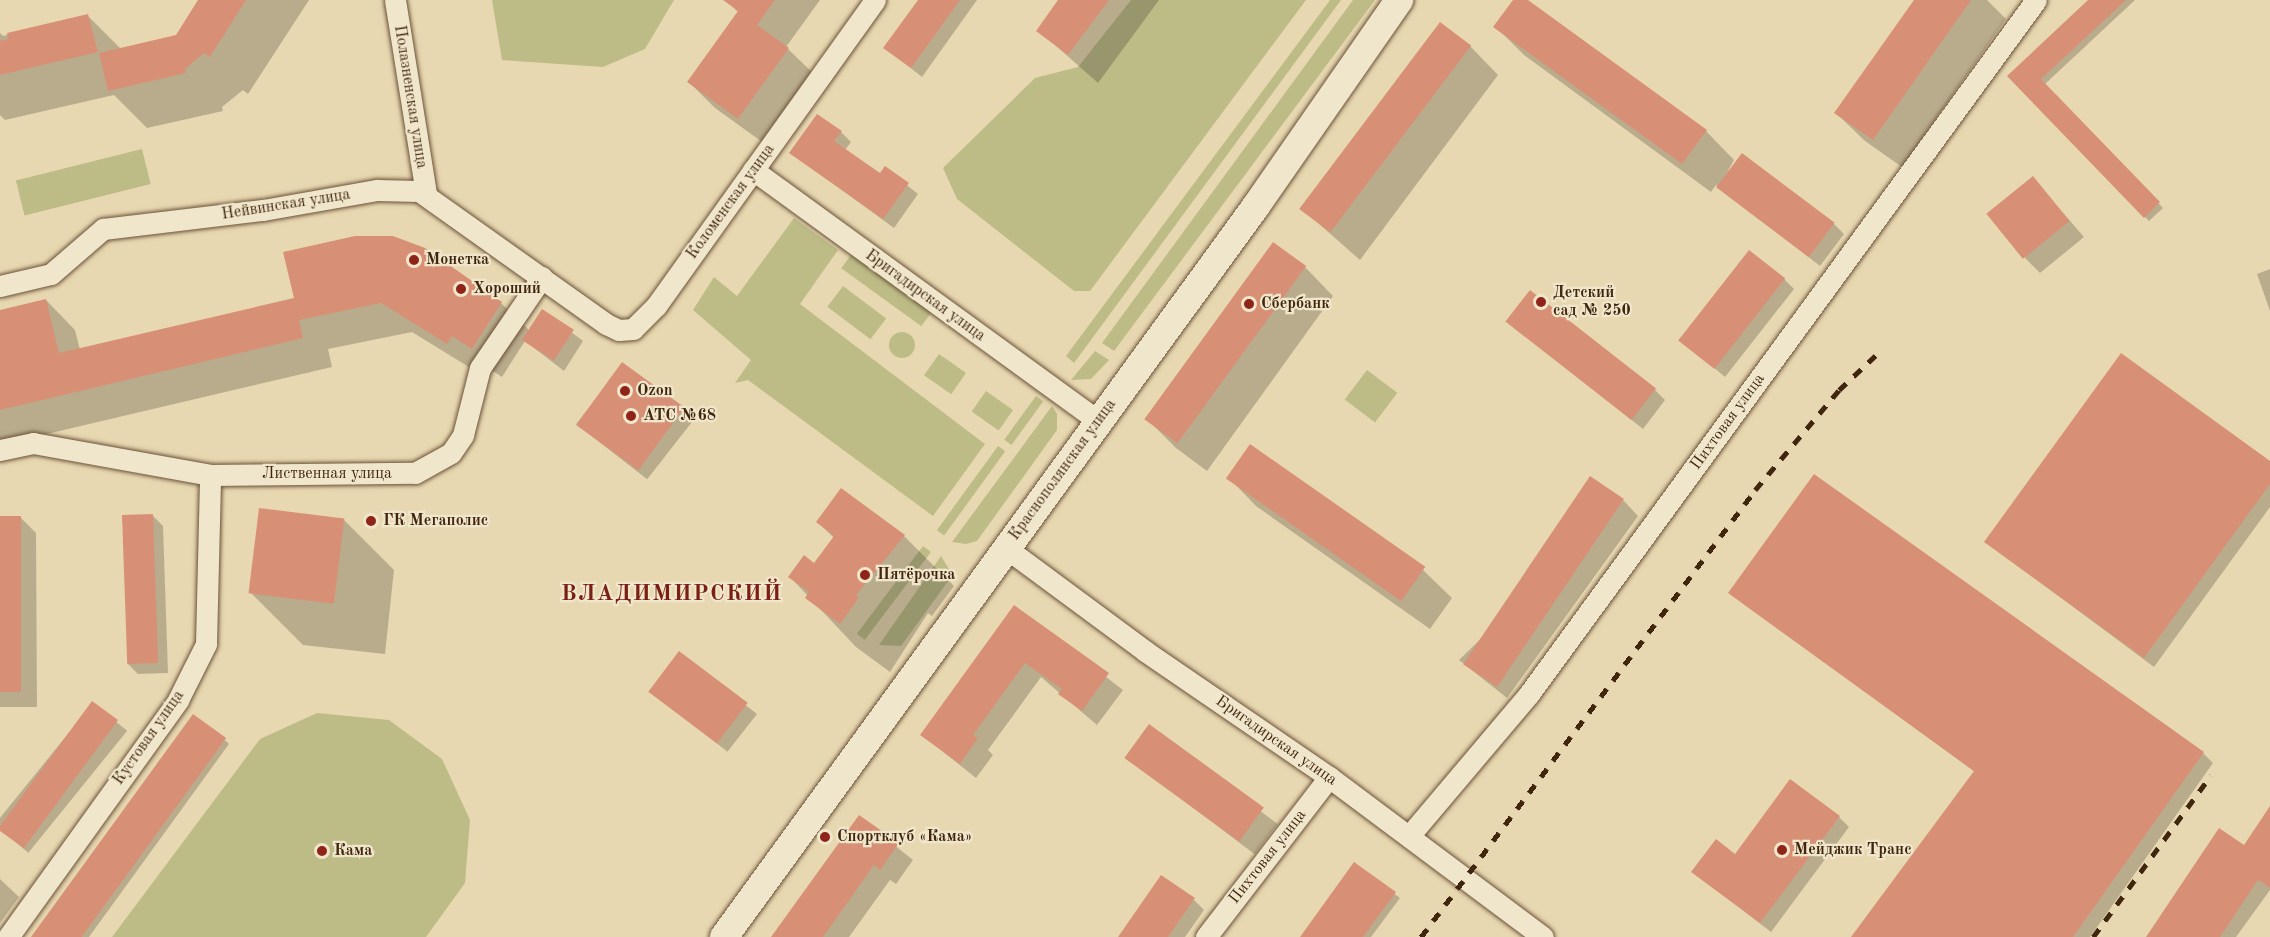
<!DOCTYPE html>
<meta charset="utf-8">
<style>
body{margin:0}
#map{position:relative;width:2270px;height:937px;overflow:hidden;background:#e8d8b1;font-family:"Old Standard TT",serif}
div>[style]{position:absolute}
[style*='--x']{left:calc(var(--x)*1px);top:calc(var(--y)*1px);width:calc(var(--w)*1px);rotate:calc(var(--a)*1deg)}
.green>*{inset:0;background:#bdbc87;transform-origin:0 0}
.round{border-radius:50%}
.shadow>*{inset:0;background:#0003;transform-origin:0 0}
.building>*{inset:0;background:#d79076;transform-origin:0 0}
.roads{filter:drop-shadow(0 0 2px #6b5238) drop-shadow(0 0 2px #6b5238)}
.minor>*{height:21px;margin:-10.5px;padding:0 10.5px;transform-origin:10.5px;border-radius:10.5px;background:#f0e6cc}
.secondary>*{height:28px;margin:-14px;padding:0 14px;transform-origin:14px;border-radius:14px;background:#f0e6cc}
.rail>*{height:4.5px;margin-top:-2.25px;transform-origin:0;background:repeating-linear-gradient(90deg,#41260f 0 10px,transparent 0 20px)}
.dots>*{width:16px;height:16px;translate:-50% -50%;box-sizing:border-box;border:3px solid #f0e6cc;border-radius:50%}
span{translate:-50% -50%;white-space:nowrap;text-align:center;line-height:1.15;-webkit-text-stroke:4.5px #f0e6cc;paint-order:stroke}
.street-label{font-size:16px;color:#41260f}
.poi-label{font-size:16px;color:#41260f;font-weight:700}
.left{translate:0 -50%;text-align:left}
.district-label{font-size:22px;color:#7a1f14;font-weight:700;letter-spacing:1.5px}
</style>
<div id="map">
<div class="green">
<div style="clip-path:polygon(492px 0,674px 0,645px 49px,603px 67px,502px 60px)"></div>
<div style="clip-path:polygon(1131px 0,1306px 0,1090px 291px,1074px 291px,957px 199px,943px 168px,1035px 78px,1078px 67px)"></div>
<div style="clip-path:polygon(1330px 0,1341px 0,1074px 363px,1066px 356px)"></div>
<div style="clip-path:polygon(1353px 0,1375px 0,1114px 351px,1102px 343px)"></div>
<div style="left:142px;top:149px;width:36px;height:130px;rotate:76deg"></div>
<div style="clip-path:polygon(794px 218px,838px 250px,800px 304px,985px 444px,933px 516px,748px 380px,735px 383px,751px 360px,693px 310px,714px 277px,737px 296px)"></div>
<div style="left:853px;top:252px;width:99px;height:20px;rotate:36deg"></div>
<div style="left:843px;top:286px;width:54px;height:26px;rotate:37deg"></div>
<div class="round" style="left:889px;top:332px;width:26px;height:26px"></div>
<div style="clip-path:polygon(1095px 351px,1109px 360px,1091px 379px,1071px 380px)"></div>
<div style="left:939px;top:354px;width:33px;height:26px;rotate:35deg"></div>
<div style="left:1367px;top:370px;width:38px;height:37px;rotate:37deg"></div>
<div style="left:986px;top:391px;width:33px;height:25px;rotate:35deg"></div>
<div style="left:1036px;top:396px;width:9px;height:54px;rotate:36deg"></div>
<div style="clip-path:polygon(1052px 406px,1057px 414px,1057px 430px,977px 541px,966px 544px,952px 542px)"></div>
<div style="left:998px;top:446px;width:9px;height:104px;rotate:36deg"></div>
<div style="left:923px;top:546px;width:10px;height:110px;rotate:37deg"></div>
<div style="clip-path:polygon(941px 556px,950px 571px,949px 580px,901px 646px,879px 645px)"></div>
<div style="clip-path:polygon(317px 713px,389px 720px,442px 759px,470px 820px,465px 883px,426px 937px,112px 937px,260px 739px)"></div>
</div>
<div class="shadow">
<div style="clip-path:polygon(200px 0,309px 0,248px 94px,243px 90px,222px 107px,223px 111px,147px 128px,114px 95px,5px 120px,0 115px,0 33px,3px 36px,87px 15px,121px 49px,177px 36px)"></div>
<div style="clip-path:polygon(726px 0,820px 0,786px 47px,815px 75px,765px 144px,715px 108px,689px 82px,739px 13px)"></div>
<div style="clip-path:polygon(920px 0,977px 0,922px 77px,885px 48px)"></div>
<div style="clip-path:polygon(1060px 0,1159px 0,1098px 83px,1038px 30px)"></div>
<div style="clip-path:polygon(1515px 0,1525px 0,1706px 131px,1734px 160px,1722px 182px,1834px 224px,1844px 234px,1820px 266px,1716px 185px,1711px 192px,1524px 55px,1495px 26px)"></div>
<div style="clip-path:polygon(1916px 0,1987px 0,2006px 19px,1902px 167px,1865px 141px,1836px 113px)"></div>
<div style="clip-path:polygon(2091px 0,2135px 0,2044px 85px,2163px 208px,2149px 221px,2009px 76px)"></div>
<div style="clip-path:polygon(1470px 46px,1498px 75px,1360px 260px,1302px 209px)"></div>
<div style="clip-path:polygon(841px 132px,851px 142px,845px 150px,880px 175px,885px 168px,918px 194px,894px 228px,791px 153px)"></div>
<div style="clip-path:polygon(2033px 178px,2084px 237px,2040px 273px,2025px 258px)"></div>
<div style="clip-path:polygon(1305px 267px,1333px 296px,1207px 471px,1176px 448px,1148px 420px)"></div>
<div style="clip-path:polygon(2270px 269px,2270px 311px,2257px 274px)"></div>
<div style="clip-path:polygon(1784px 279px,1794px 289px,1725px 377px,1681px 340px)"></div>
<div style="clip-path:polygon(46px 300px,75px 330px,80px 350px,296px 300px,501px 303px,530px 331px,543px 311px,583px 341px,564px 371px,525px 341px,502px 377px,482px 364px,477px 372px,412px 332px,328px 349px,332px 367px,0 445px,0 311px)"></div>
<div style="clip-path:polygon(1507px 321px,1655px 390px,1665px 400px,1643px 429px)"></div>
<div style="left:623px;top:364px;width:90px;height:76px;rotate:38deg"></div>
<div style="clip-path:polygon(1250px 446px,1423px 570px,1452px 598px,1430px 629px,1256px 506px,1228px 477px)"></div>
<div style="clip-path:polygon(2270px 463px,2270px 507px,2154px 667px,1986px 542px)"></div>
<div style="clip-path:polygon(841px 491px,904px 536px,954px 586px,932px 616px,928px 613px,890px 672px,856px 647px,790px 577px,814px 565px,834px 538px,818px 522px)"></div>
<div style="clip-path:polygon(1623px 500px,1638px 516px,1507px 698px,1459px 660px)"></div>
<div style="clip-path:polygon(153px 516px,163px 526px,168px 673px,138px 674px,128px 664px)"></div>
<div style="clip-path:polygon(0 517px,20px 517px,36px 533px,37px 707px,0 707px)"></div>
<div style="clip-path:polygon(343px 519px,394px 570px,385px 654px,303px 645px,252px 594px)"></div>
<div style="clip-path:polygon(1730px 593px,2203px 753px,2213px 763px,2090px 937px,1853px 937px,1975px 772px)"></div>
<div style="clip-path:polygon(1015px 607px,1123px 690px,1097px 725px,1041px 677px,988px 750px,993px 755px,976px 778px,922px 735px)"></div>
<div style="left:679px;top:653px;width:99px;height:48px;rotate:38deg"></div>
<div style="left:93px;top:703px;width:44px;height:157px;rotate:39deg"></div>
<div style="left:1149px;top:727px;width:161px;height:38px;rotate:37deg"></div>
<div style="clip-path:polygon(225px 740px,229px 744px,89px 937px,32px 937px)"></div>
<div style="clip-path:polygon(2270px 809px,2270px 890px,2236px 937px,2147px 937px,2245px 847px)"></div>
<div style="clip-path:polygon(859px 817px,913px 860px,896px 884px,890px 880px,849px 937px,773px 937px)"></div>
<div style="clip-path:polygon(1839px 817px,1849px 827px,1771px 932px,1693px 872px)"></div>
<div style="clip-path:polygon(1355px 864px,1400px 898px,1371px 937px,1302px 937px)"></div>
<div style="clip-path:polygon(0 879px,19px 897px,0 923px)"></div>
<div style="clip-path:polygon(1194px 900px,1204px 910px,1185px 937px,1120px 937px)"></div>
</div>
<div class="building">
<div style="clip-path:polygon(198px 0,246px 0,210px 57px,204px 53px,185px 69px,186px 73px,108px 91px,99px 53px,176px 35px)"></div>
<div style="clip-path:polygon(723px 0,775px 0,757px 25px,789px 48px,738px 119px,687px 82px,738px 11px)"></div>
<div style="clip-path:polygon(918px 0,960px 0,911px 68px,883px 48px)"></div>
<div style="clip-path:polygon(1058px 0,1109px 0,1068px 55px,1036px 31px)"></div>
<div style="clip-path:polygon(1513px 0,1528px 0,1707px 130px,1682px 164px,1493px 27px)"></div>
<div style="clip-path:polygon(1914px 0,1971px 0,1873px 140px,1834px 113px)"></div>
<div style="clip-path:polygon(2088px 0,2126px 0,2041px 79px,2160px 202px,2144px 218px,2007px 76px)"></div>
<div style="clip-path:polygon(88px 14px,98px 52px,0 75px,0 41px,8px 39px,7px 33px)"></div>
<div style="left:1440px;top:22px;width:39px;height:234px;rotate:37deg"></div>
<div style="clip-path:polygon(817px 114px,842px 131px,834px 141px,880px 173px,885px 166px,909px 183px,883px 219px,789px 153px)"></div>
<div style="left:1742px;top:153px;width:116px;height:43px;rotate:37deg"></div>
<div style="left:2033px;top:176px;width:58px;height:60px;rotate:51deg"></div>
<div style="clip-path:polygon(355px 236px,393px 236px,425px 248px,502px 302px,472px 349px,452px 336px,447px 344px,381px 303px,299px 320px,303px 338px,0 410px,0 310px,46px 299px,59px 353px,294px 298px,283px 252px)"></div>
<div style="left:1273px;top:242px;width:41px;height:219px;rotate:36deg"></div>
<div style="left:1749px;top:250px;width:46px;height:115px;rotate:38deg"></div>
<div style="left:1530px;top:290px;width:160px;height:40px;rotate:38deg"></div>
<div style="left:542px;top:309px;width:38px;height:37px;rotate:33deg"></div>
<div style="clip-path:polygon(2121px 353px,2270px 461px,2270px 484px,2144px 658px,1984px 542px)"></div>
<div style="left:622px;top:362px;width:77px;height:78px;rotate:36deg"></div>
<div style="left:1250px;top:444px;width:214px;height:42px;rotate:35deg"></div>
<div style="clip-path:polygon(1814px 474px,2204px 752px,2073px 937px,1851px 937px,1974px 771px,1728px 593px)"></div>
<div style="left:1590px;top:476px;width:41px;height:227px;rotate:34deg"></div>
<div style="clip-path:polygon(841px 488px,905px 535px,856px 595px,859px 598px,840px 624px,805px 598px,809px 592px,788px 577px,804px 555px,814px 563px,834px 536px,816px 522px)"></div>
<div style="left:259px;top:508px;width:86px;height:86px;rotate:7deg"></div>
<div style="left:153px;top:514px;width:149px;height:31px;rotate:88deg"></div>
<div style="left:0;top:516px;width:21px;height:176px"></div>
<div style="clip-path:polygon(1014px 605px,1109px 673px,1082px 711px,1058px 694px,1062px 689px,1025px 663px,973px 735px,978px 738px,960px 764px,920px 735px)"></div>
<div style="left:679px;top:651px;width:86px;height:51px;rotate:37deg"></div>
<div style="clip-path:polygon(92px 701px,118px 720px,24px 848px,0 831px,0 826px)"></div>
<div style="left:193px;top:714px;width:41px;height:276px;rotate:36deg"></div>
<div style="left:1149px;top:724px;width:142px;height:42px;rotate:36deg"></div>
<div style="clip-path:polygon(1790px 779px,1840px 816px,1760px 923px,1691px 872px,1716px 839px,1735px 854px)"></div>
<div style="clip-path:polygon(2270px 806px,2270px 888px,2258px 880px,2220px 937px,2146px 937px,2219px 828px,2244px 845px)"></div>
<div style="clip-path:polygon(859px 815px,899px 843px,880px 870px,874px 865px,823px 937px,771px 937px)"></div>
<div style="clip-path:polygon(1354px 862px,1396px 892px,1363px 937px,1300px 937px)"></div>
<div style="clip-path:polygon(1161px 875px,1195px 898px,1168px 937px,1118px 937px)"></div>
</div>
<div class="roads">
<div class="minor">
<div style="--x:395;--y:0;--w:196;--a:80.9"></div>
<div style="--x:753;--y:170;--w:427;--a:36"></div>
<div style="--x:0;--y:286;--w:52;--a:-13.2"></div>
<div style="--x:51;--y:274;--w:69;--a:-40.9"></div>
<div style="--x:103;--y:229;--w:161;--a:-6.8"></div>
<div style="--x:263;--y:210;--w:116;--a:-10"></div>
<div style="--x:377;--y:190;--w:42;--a:1.4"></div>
<div style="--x:419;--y:191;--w:229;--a:35.4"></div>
<div style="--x:606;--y:324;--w:14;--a:25"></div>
<div style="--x:619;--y:330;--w:14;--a:-4"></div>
<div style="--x:633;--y:329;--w:33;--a:-45"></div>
<div style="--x:656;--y:306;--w:376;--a:-54.4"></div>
<div style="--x:0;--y:450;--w:34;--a:-12"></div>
<div style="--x:33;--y:443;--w:180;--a:10.2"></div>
<div style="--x:210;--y:475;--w:205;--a:-0.6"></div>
<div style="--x:415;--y:473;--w:41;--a:-29.1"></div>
<div style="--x:451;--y:453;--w:22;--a:-56"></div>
<div style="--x:463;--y:435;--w:69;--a:-75.8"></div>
<div style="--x:480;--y:368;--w:110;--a:-55.7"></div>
<div style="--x:1006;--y:548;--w:173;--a:36.5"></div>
<div style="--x:1145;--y:651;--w:223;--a:34.4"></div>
<div style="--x:1329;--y:777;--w:267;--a:36.8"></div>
<div style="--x:1409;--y:836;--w:186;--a:-49.8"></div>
<div style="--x:1529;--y:694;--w:859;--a:-53.85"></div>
<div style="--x:8;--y:937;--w:292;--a:-54.3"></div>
<div style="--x:178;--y:700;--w:63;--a:-63.4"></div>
<div style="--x:206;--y:644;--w:169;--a:-88.6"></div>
<div style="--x:1206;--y:937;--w:202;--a:-52.4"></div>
</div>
<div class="secondary">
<div style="--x:724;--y:937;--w:904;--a:-53.95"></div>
<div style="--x:1256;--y:206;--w:251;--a:-55.2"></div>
</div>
</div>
<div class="rail">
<div style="--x:1421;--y:937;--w:558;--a:-53.23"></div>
<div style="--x:1755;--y:490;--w:131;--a:-50"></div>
<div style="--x:1839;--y:390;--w:55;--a:-43.5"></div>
<div style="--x:2093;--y:937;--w:200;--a:-53.9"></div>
</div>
<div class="dots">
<div style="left:414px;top:260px;background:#8f2418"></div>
<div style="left:461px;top:289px;background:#8f2418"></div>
<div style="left:1541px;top:302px;background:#8f2418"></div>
<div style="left:1249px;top:304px;background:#8f2418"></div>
<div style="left:625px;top:391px;background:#8f2418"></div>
<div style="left:631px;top:416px;background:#8f2418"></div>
<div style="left:371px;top:521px;background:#8f2418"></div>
<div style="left:865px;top:575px;background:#8f2418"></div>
<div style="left:825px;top:837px;background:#8f2418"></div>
<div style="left:1782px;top:850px;background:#8f2418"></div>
<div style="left:322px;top:851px;background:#8f2418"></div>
</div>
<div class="street-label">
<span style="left:410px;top:97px;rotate:81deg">Полазненская улица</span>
<span style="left:731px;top:202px;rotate:-54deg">Коломенская улица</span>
<span style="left:286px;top:205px;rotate:-9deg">Нейвинская улица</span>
<span style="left:925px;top:296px;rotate:36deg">Бригадирская улица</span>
<span style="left:1728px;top:422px;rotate:-54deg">Пихтовая улица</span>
<span style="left:1063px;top:470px;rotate:-54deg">Краснополянская улица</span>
<span style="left:327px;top:474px">Лиственная улица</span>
<span style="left:149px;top:738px;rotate:-55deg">Кустовая улица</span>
<span style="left:1276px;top:741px;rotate:35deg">Бригадирская улица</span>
<span style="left:1268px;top:857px;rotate:-52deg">Пихтовая улица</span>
</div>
<div class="poi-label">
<span class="left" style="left:426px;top:260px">Монетка</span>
<span class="left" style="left:473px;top:289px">Хороший</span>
<span class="left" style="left:1553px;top:302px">Детский<br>сад № 250</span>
<span class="left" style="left:1261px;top:304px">Сбербанк</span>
<span class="left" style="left:637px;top:391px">Ozon</span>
<span class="left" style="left:643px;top:416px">АТС №68</span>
<span class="left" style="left:383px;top:521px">ГК Мегаполис</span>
<span class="left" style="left:877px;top:575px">Пятёрочка</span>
<span class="left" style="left:837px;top:837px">Спортклуб «Кама»</span>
<span class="left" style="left:1794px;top:850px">Мейджик Транс</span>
<span class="left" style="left:334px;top:851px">Кама</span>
</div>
<div class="district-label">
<span style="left:672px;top:595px">ВЛАДИМИРСКИЙ</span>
</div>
</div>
